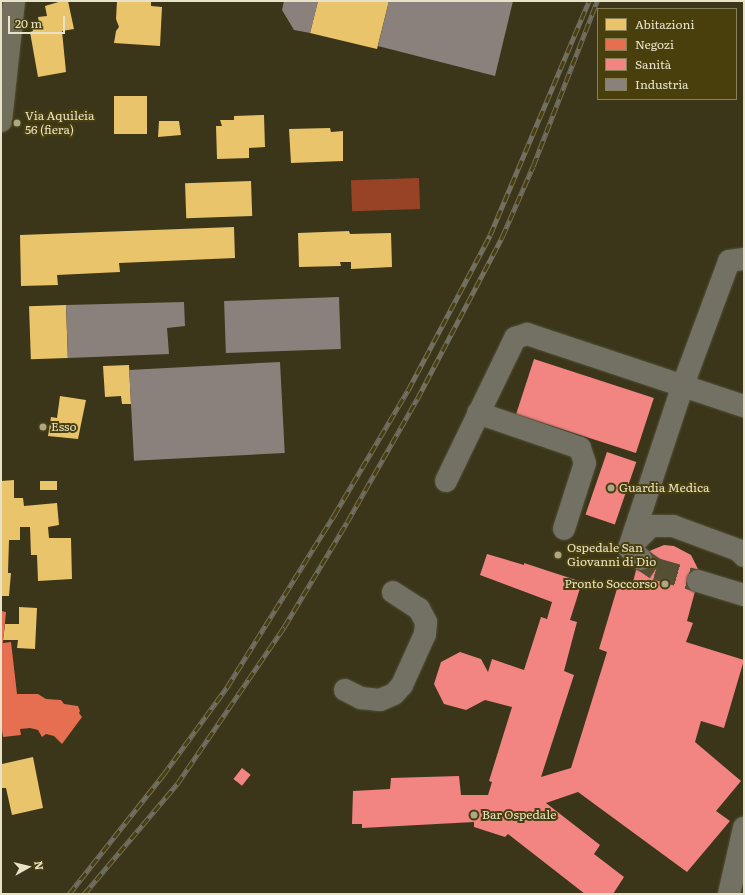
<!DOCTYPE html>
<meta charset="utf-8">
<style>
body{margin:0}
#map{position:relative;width:745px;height:895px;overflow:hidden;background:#3b361a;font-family:Literata,serif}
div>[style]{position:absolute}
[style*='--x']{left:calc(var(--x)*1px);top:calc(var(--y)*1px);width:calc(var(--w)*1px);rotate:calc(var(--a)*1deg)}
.green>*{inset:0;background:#984326;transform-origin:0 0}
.homes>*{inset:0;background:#e9c46a;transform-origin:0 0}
.shops>*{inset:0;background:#e76f51}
.health>*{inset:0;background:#f28482;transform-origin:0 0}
.industry>*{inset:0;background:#8a817c;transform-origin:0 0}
.minor-tunnel>*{height:22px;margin-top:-11px;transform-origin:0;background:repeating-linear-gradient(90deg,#555034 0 22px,transparent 0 33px)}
.roads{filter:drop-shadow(0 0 1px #545039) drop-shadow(0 0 1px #545039)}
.minor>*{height:22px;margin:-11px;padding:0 11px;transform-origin:11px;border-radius:11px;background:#737163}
.major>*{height:22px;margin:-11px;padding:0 11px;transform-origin:11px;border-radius:11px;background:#726f5c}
.rail>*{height:4.5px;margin-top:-2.25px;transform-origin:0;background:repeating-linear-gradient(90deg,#493f0d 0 9px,#726f60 0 18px);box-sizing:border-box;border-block:1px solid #726f60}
.dots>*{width:11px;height:11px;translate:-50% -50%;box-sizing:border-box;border:2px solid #493f0d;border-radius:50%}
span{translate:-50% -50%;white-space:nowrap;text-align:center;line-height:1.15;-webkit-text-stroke:4px #493f0d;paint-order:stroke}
.poi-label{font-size:12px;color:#e8e2c9}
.left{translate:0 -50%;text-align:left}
.right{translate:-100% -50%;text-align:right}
.frame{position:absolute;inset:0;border:2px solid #e8e2c9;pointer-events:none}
.legend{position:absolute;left:597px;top:8px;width:140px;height:92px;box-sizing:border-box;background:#493f0d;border:1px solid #898058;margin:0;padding:5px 7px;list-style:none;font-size:12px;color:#e8e2c9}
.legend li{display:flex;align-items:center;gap:8px;height:20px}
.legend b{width:20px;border:1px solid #898058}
.north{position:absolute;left:8px;top:847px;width:40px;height:40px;-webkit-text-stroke:3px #493f0d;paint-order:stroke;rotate:82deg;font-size:11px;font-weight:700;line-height:16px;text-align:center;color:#e8e2c9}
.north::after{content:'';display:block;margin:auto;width:14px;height:18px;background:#e8e2c9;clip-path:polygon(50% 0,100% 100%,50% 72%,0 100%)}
.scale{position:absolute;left:8px;top:16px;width:57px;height:18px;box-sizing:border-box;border:2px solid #e8e2c9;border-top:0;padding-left:5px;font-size:12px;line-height:14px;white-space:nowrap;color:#e8e2c9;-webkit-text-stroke:3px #493f0d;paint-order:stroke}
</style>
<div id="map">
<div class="green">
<div style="left:419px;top:178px;width:31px;height:68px;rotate:88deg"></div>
</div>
<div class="homes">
<div style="clip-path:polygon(62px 1px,68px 1px,74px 29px,62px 31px,66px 72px,38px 77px,30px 32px,33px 31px,31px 23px,39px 22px,38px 17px,47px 16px,45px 6px)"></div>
<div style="clip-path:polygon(117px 1px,151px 1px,151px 6px,162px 7px,160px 46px,114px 43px,116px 31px,119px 27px,116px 19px)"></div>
<div style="clip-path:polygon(318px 1px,389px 1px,377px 49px,310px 33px)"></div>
<div style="left:114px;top:96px;width:33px;height:38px"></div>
<div style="clip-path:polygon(264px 115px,265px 147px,249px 148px,249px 158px,217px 159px,216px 126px,222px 126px,220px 120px,234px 120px,234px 116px)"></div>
<div style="clip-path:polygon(159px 121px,179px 121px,181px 135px,158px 137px)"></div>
<div style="clip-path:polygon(330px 128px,331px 132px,343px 131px,343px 161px,291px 163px,289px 129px)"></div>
<div style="left:251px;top:181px;width:35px;height:66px;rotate:88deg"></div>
<div style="clip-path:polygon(234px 227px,235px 258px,119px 263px,120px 272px,57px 275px,58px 285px,21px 286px,20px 235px)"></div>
<div style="clip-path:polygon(349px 231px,350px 234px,391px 233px,392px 267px,351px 269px,351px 262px,340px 262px,341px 266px,299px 267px,298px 233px)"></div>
<div style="left:66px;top:305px;width:53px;height:37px;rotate:88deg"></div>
<div style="clip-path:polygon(129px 365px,131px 404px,122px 404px,121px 396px,105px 397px,103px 366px)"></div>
<div style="clip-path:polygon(60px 396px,86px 400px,78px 439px,48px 436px,51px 417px,57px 418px)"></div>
<div style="clip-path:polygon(14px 480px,14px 498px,23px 498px,24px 506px,57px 503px,59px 525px,48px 527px,49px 538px,71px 538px,72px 579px,38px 581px,37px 555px,31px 555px,30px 527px,20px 527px,20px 540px,9px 540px,8px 573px,11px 573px,9px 596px,1px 596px,1px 481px)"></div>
<div style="left:57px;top:481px;width:9px;height:17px;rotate:90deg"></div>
<div style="clip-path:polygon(19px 607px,37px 608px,35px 649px,17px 648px,18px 640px,3px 640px,5px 624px,19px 624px)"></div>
<div style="clip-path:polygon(33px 757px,43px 808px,12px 815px,6px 788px,2px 788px,2px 764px)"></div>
</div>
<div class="shops">
<div style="clip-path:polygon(1px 611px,6px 612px,3px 643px,11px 642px,17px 694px,38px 694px,46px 699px,61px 700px,64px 704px,78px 706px,80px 711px,79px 713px,82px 717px,62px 744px,54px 736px,46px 734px,42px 737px,38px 730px,30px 728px,20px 729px,21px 735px,3px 737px,1px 723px)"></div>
</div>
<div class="health">
<div style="left:534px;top:359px;width:126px;height:58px;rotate:18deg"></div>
<div style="left:607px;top:452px;width:31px;height:66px;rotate:19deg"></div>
<div style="clip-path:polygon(664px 545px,674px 546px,691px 555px,700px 573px,687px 621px,693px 623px,686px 642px,744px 660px,724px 728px,701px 721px,695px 742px,741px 781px,716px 811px,730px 821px,687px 872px,578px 792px,546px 803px,600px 845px,594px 854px,624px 877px,613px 894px,585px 894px,508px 834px,505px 837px,474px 827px,474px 822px,362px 828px,362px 824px,352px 824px,353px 791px,390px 789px,391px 778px,459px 776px,461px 795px,488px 795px,492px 782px,489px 781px,512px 707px,485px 700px,466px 710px,444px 704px,434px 684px,441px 662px,460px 652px,481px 659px,488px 672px,492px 659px,524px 670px,541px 617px,547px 619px,552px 602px,480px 575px,487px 554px,524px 565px,524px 563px,582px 582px,570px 620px,577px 622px,564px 671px,574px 675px,541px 777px,571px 768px,607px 652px,599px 649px,619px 582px,632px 586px,637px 566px,647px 552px)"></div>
<div style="left:242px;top:768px;width:11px;height:14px;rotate:38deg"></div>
</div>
<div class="industry">
<div style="clip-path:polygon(284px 1px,318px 1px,310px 33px,294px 30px,282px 10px)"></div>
<div style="clip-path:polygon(389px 1px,513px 1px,495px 76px,378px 46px)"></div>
<div style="left:339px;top:297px;width:52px;height:115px;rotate:88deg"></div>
<div style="clip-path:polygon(184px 302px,185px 326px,167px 328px,169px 354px,68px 358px,66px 305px)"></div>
<div style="left:280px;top:362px;width:91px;height:151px;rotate:87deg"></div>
</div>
<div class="minor-tunnel">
<div style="--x:641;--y:559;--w:18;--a:34"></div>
<div style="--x:656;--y:569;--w:44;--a:15.9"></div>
</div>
<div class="roads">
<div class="minor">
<div style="--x:478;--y:413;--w:108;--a:18.9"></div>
<div style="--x:580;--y:448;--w:16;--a:72"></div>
<div style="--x:585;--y:463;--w:69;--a:107.7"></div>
<div style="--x:446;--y:481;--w:159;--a:-64.2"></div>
<div style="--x:515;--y:338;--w:13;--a:-18"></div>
<div style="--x:527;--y:334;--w:229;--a:18.4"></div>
<div style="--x:629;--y:548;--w:172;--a:-71.7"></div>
<div style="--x:683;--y:385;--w:132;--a:-69.6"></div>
<div style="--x:729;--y:261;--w:15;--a:-8"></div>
<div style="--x:641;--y:559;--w:16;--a:-137"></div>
<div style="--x:629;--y:548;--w:31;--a:-45"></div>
<div style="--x:651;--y:526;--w:22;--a:0"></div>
<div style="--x:673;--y:526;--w:69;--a:20.3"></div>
<div style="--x:738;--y:550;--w:8;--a:45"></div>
<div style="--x:698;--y:581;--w:48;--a:16.9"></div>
<div style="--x:345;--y:690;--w:18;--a:27"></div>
<div style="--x:361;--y:698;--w:19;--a:6"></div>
<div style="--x:380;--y:700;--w:15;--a:-23"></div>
<div style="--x:394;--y:694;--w:12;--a:-48"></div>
<div style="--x:402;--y:685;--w:56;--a:-65.7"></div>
<div style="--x:425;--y:634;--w:12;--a:-85"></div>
<div style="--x:426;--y:622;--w:15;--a:-118"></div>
<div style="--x:419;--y:609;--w:31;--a:-147"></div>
<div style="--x:729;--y:894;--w:68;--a:-77.2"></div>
</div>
<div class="major">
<div style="--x:1;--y:121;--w:121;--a:-83.8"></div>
</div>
</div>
<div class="rail">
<div style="--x:69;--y:894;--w:152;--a:-51.7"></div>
<div style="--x:163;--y:775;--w:109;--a:-54"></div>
<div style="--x:227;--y:687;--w:203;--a:-58.1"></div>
<div style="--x:334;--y:515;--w:145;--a:-59.4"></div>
<div style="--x:408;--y:390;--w:175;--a:-62.1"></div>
<div style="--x:490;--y:235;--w:254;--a:-67.1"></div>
<div style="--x:84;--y:894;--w:144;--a:-49.8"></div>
<div style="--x:177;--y:784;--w:190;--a:-55.7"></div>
<div style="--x:284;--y:627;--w:122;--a:-59"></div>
<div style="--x:347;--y:522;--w:142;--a:-60.4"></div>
<div style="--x:417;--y:399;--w:183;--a:-62.3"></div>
<div style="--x:502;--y:237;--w:77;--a:-66.4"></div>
<div style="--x:533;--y:166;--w:177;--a:-68.8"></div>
</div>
<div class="dots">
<div style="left:17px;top:123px;background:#aba68c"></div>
<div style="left:43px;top:427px;background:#aba68c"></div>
<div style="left:611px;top:488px;background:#aba68c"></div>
<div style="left:558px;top:555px;background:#aba68c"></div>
<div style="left:665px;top:584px;background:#aba68c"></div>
<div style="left:474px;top:815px;background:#aba68c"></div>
</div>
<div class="poi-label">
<span class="left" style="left:25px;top:123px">Via Aquileia<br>56 (fiera)</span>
<span class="left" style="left:51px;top:427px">Esso</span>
<span class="left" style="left:619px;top:488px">Guardia Medica</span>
<span class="left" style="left:567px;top:555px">Ospedale San<br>Giovanni di Dio</span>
<span class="right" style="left:657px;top:584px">Pronto Soccorso</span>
<span class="left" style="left:482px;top:815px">Bar Ospedale</span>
</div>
<div class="frame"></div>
<ul class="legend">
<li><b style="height:11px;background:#e9c46a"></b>Abitazioni</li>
<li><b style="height:11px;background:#e76f51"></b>Negozi</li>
<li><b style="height:11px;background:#f28482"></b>Sanità</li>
<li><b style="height:11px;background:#8a817c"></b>Industria</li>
</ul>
<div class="north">N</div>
<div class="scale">20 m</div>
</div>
